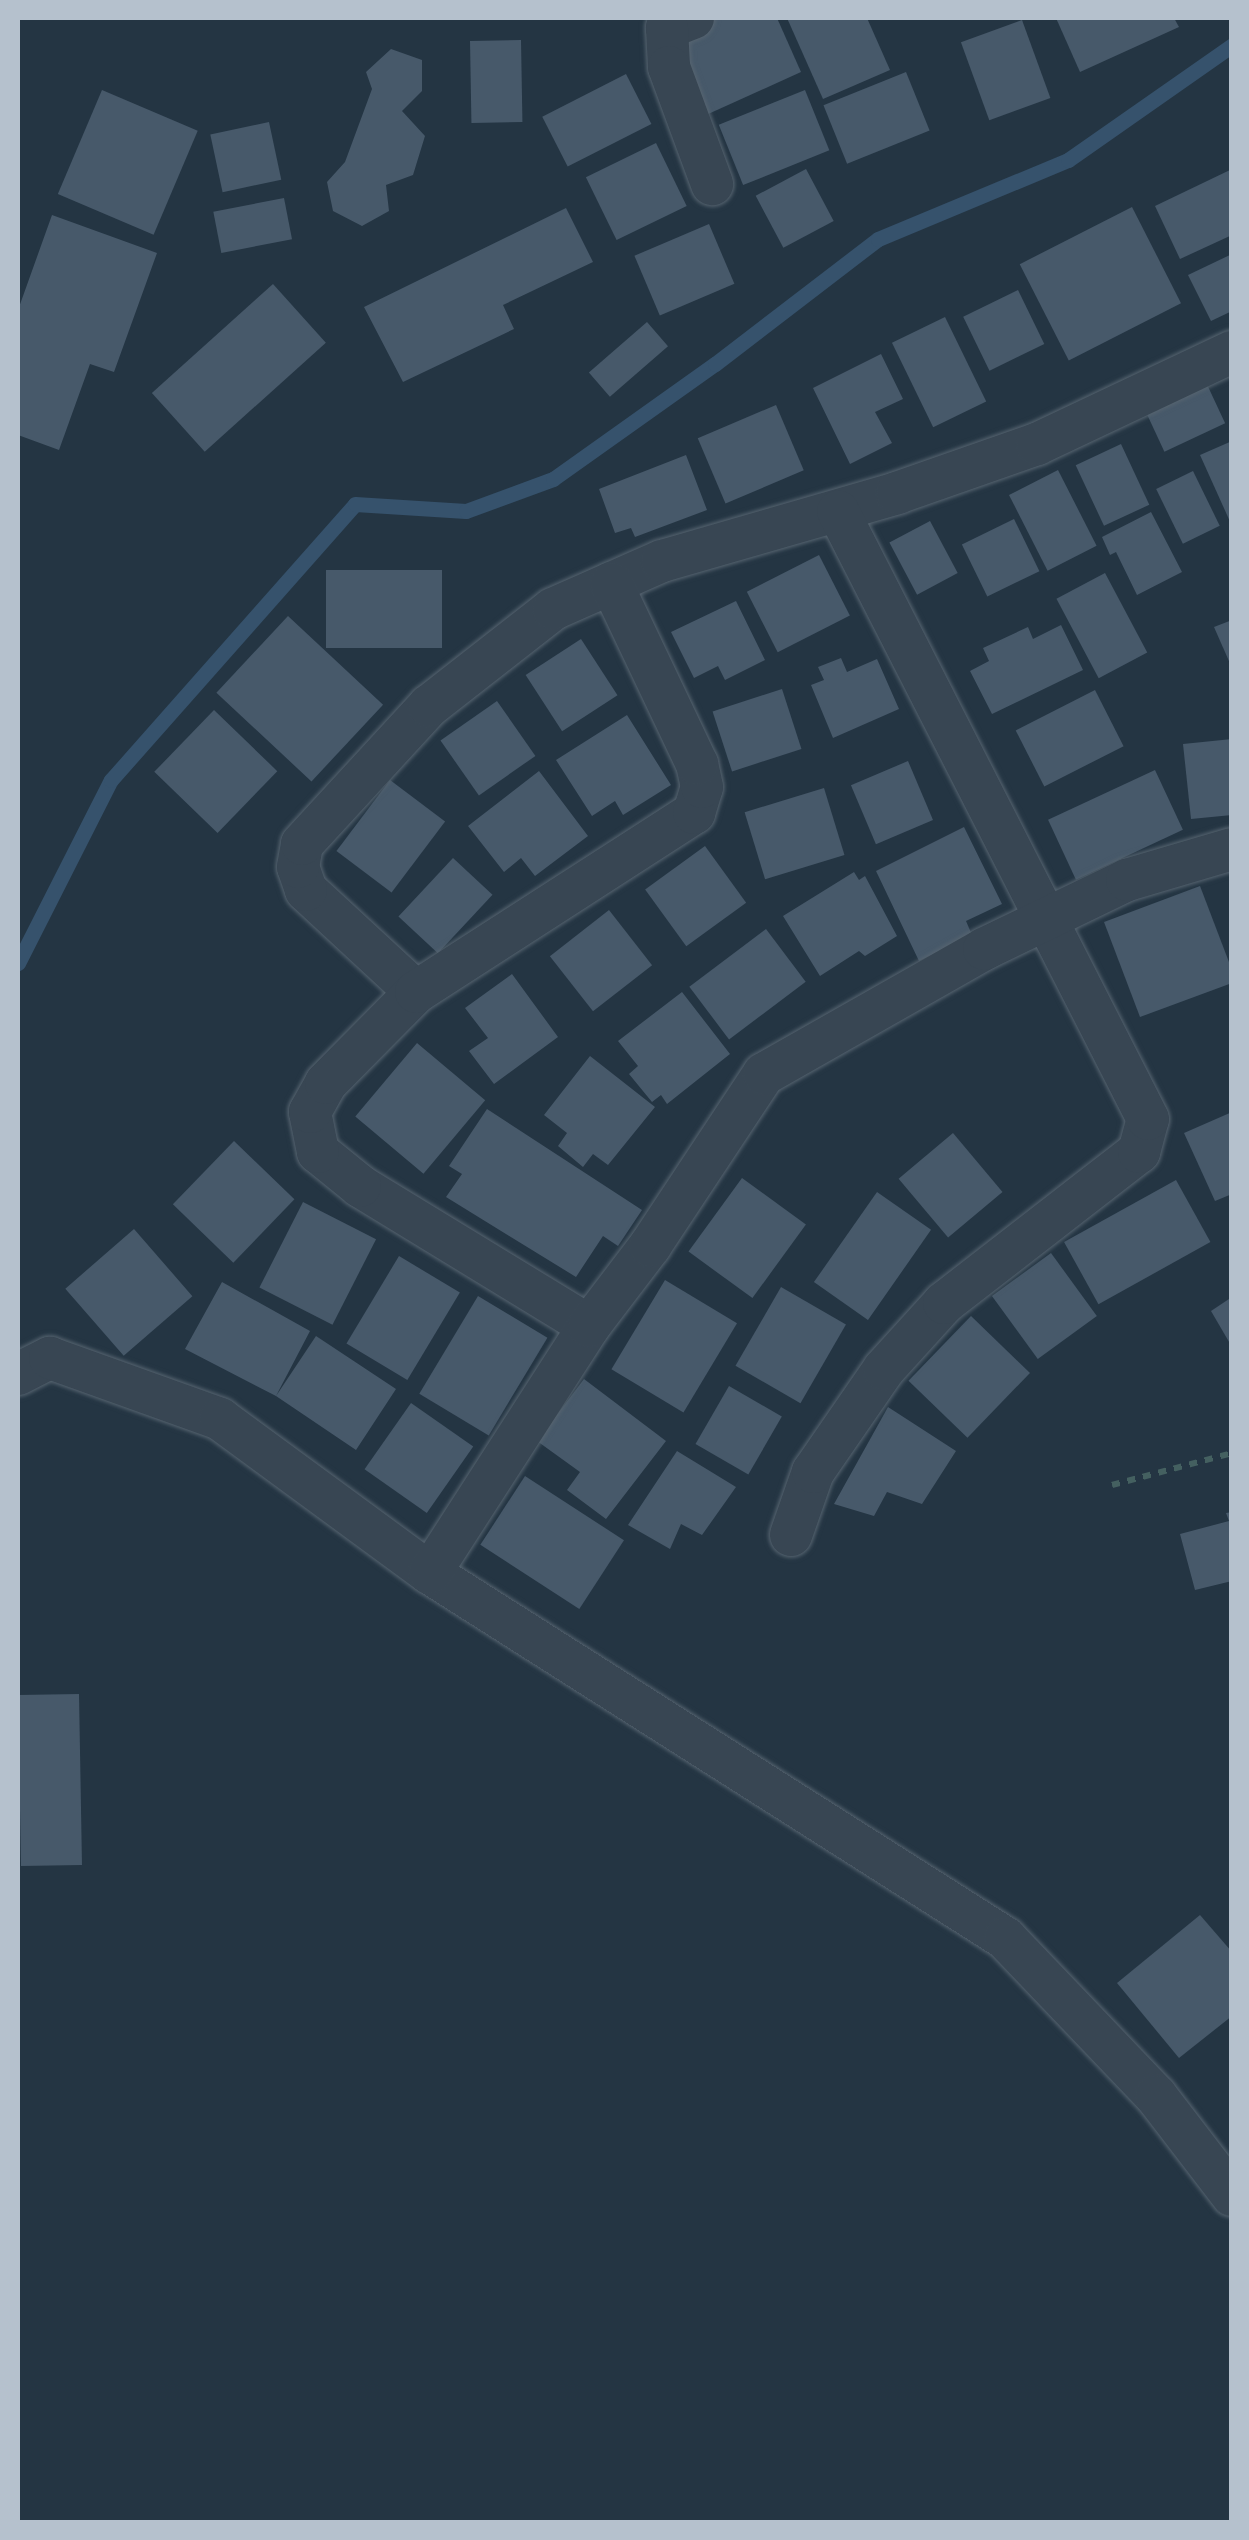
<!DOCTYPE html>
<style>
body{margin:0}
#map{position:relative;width:1249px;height:2540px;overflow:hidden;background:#243543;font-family:"Roboto Condensed",sans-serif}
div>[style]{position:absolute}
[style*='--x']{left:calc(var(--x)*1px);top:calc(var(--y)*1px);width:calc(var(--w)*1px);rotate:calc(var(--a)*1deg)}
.stream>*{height:15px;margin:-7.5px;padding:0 7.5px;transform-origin:7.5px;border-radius:7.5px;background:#36526c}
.building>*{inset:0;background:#47596a;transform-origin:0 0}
.path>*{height:6px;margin-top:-3px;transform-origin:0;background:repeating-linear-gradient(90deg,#446060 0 8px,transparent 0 16px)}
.roads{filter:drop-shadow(0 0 2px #566470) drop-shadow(0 0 2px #566470)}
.street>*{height:42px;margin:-21px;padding:0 21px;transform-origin:21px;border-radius:21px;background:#384653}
span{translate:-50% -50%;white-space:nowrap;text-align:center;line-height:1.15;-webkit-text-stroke:9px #1d2b38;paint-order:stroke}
.frame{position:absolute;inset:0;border:20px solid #b5c1cd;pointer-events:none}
</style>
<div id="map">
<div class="stream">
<div style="--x:18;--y:963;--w:205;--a:-63.1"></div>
<div style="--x:111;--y:780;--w:368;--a:-48.5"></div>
<div style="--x:355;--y:504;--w:111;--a:3.6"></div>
<div style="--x:466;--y:511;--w:93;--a:-20.2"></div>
<div style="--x:553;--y:479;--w:199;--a:-35.4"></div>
<div style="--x:715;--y:364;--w:205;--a:-37.5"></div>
<div style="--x:878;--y:239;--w:206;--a:-22.6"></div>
<div style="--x:1068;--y:160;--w:200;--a:-35"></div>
</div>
<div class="building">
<div style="clip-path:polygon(716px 18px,777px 18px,801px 72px,706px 115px,671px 37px)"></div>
<div style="clip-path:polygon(787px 18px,867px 18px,890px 70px,823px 99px)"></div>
<div style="clip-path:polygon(1056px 18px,1174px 18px,1179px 27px,1080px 72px)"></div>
<div style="left:1022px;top:20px;width:83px;height:65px;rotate:70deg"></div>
<div style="left:521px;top:40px;width:82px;height:51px;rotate:89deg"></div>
<div style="clip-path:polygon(391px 49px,422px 60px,422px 91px,402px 111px,425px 136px,413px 175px,386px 185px,389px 211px,362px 226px,333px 211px,327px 182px,345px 162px,372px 89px,366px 72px)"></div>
<div style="left:906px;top:72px;width:63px;height:89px;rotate:68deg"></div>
<div style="left:626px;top:74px;width:56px;height:94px;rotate:63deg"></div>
<div style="left:102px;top:90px;width:104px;height:113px;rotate:23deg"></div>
<div style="left:805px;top:90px;width:65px;height:93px;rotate:68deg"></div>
<div style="left:269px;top:122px;width:59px;height:60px;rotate:78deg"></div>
<div style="left:656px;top:143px;width:70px;height:78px;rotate:64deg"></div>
<div style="left:806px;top:169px;width:59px;height:57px;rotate:62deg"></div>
<div style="clip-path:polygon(1230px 170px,1232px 235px,1180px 259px,1155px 206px)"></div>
<div style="left:284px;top:198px;width:42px;height:72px;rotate:79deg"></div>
<div style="left:1132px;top:207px;width:108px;height:126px;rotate:63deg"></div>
<div style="clip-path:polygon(566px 208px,593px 262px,503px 305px,514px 329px,403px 382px,364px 307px)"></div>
<div style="clip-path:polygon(52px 215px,157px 253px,114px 372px,90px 364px,59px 450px,18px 435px,18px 310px)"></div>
<div style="left:709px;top:224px;width:65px;height:81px;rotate:67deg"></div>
<div style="clip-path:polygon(1232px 254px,1232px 311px,1211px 321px,1188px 275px)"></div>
<div style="left:273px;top:284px;width:79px;height:163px;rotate:48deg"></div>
<div style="left:1018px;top:290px;width:60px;height:61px;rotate:64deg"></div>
<div style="left:945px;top:317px;width:94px;height:59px;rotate:64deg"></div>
<div style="left:647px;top:322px;width:32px;height:77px;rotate:49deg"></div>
<div style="clip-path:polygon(881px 354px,903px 399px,875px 412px,892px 443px,850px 464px,813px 388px)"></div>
<div style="left:1204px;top:378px;width:50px;height:67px;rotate:65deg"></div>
<div style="left:776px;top:405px;width:71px;height:85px;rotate:67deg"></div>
<div style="clip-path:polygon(1232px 441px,1232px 526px,1200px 455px)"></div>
<div style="left:1121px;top:444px;width:67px;height:50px;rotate:65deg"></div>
<div style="clip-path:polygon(686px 455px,707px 510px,635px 537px,631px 528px,615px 533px,599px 489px)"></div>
<div style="left:1058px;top:470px;width:85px;height:55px;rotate:63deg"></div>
<div style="left:1193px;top:471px;width:61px;height:41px;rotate:64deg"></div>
<div style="clip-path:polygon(1151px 512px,1182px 572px,1137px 595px,1116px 552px,1110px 555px,1102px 537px)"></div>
<div style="left:1014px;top:519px;width:58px;height:58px;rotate:64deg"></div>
<div style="left:930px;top:521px;width:59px;height:46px;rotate:62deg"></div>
<div style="left:819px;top:555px;width:68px;height:81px;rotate:63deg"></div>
<div style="left:326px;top:570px;width:116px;height:78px"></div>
<div style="left:1105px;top:573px;width:90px;height:55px;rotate:62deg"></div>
<div style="clip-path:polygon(736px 601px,765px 660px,725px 680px,718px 666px,694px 678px,671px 632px)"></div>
<div style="left:288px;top:616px;width:130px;height:105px;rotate:43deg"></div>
<div style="clip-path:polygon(1232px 620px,1232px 668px,1214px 627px)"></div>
<div style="clip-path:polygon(1061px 625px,1083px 670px,992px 714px,970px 671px,989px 661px,983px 648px,1028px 627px,1033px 639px)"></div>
<div style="left:581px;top:639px;width:67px;height:66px;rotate:57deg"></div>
<div style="clip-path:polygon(841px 658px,847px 672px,877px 659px,899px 709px,833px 738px,811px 685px,824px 680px,818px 667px)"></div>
<div style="left:782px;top:689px;width:63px;height:73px;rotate:72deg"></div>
<div style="left:1095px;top:690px;width:63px;height:89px;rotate:63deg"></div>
<div style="left:497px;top:701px;width:67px;height:69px;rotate:55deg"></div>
<div style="left:214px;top:710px;width:88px;height:86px;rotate:44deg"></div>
<div style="clip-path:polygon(627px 715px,671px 785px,623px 815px,615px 801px,592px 816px,556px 760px)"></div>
<div style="clip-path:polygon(1232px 739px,1232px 815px,1191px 819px,1183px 744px)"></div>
<div style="left:908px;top:761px;width:64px;height:62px;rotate:67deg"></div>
<div style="left:1155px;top:770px;width:66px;height:118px;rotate:65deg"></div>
<div style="clip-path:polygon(539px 771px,588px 836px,535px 876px,521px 858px,504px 872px,468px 826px)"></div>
<div style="left:390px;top:780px;width:69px;height:89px;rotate:37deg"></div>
<div style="left:824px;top:788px;width:70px;height:83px;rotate:73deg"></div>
<div style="clip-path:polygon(964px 827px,1002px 904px,966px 921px,972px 935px,919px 961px,876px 871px)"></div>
<div style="left:705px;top:846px;width:70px;height:74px;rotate:54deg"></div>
<div style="left:453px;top:858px;width:54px;height:80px;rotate:43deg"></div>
<div style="clip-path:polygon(854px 872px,859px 880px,865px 876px,897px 936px,865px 956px,859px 951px,820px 976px,783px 916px)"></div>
<div style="clip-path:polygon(1200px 886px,1232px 970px,1232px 983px,1140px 1017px,1104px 922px)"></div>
<div style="left:609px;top:910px;width:70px;height:75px;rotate:52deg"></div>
<div style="left:766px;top:929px;width:66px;height:96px;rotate:53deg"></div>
<div style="clip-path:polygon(512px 974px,558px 1037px,494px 1084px,469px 1051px,488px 1038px,465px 1008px)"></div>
<div style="clip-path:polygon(682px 992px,730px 1054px,667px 1104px,661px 1095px,652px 1102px,629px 1074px,638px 1066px,618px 1041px)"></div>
<div style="left:417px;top:1043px;width:89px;height:96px;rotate:40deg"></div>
<div style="clip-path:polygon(590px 1056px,655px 1107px,608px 1165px,593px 1154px,583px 1167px,558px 1146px,567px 1133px,544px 1115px)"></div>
<div style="clip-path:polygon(487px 1109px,642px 1210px,618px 1246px,603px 1236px,576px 1277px,446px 1197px,462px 1174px,449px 1166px)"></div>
<div style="clip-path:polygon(1232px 1112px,1232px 1194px,1215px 1201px,1184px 1133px)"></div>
<div style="left:953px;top:1133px;width:77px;height:71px;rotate:50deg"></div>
<div style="left:234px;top:1141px;width:84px;height:88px;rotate:44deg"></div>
<div style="left:742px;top:1178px;width:79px;height:91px;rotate:36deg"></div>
<div style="left:1176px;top:1180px;width:71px;height:128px;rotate:61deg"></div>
<div style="left:877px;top:1192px;width:66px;height:110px;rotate:35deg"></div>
<div style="left:303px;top:1202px;width:82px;height:96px;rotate:27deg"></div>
<div style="left:134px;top:1229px;width:89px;height:91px;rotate:49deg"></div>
<div style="left:1051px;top:1253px;width:78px;height:73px;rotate:54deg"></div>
<div style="left:399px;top:1256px;width:71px;height:102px;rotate:31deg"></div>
<div style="left:665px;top:1280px;width:84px;height:104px;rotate:31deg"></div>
<div style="clip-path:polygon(222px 1282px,310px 1331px,276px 1396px,316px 1336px,396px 1389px,356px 1450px,276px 1396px,185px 1349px)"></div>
<div style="left:781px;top:1287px;width:75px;height:91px;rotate:30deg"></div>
<div style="left:478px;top:1296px;width:81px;height:114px;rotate:31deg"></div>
<div style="clip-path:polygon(1232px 1297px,1232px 1347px,1211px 1311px)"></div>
<div style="left:971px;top:1316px;width:82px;height:90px;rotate:44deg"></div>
<div style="clip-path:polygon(584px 1379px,666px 1441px,606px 1519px,567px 1490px,580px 1472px,537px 1441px)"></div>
<div style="left:729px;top:1386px;width:61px;height:67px;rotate:30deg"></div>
<div style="left:411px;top:1403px;width:76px;height:81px;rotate:35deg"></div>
<div style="clip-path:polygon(888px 1407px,956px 1451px,922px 1504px,887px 1492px,874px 1516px,834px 1504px)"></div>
<div style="clip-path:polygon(677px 1451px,736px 1487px,702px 1535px,681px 1524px,670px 1549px,628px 1525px)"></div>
<div style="left:525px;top:1476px;width:118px;height:82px;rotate:33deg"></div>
<div style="clip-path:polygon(1232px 1512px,1232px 1581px,1195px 1590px,1180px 1534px,1229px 1521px,1226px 1513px)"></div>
<div style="left:79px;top:1694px;width:171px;height:61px;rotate:89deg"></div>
<div style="clip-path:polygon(1200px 1915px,1232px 1952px,1232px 2016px,1179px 2058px,1117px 1983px)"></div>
</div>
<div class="path">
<div style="--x:1112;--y:1485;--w:124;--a:-14.9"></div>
</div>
<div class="roads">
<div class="street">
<div style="--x:693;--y:18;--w:28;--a:159"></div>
<div style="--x:667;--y:28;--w:39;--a:87"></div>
<div style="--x:669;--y:67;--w:125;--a:69.8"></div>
<div style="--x:416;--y:992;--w:150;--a:-137.2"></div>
<div style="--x:306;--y:890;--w:24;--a:-109"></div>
<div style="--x:298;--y:867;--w:23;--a:-80"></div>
<div style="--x:302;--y:844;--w:188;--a:-47.4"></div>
<div style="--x:429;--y:706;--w:157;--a:-38"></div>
<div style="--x:553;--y:609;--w:119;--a:-23.8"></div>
<div style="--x:662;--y:561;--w:245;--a:-16.1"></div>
<div style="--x:897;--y:493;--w:148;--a:-19.3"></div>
<div style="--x:1037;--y:444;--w:216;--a:-25.3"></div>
<div style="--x:589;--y:1326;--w:268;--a:-148.6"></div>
<div style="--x:360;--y:1186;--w:54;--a:-141"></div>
<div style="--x:318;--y:1152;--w:41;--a:-101.3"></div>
<div style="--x:310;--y:1112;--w:33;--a:-61"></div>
<div style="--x:326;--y:1083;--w:128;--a:-45.3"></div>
<div style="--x:416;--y:992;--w:331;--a:-32.8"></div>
<div style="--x:694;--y:813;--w:27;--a:-73"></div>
<div style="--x:702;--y:787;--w:24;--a:-102"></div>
<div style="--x:697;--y:764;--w:200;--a:-115.4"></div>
<div style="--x:18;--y:1374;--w:36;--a:-27"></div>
<div style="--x:50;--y:1358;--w:181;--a:19.7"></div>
<div style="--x:220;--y:1419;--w:260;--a:36.3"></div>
<div style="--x:430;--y:1573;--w:681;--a:32.41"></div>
<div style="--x:1005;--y:1938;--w:219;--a:46.3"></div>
<div style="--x:1156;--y:2096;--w:125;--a:52.5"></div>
<div style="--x:791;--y:1535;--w:67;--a:-70.8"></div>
<div style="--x:813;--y:1472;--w:125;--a:-55.4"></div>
<div style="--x:884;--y:1369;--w:89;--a:-47.7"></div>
<div style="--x:944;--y:1303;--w:247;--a:-37.8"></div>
<div style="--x:1139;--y:1152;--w:34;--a:-75"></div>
<div style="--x:1148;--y:1119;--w:682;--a:-117.02"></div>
<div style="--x:430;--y:1573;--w:294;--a:-57.2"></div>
<div style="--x:589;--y:1326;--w:101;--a:-52.7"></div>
<div style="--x:650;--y:1246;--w:206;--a:-56.5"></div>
<div style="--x:764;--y:1074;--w:253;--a:-29.6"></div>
<div style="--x:984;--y:949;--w:159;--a:-25.8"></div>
<div style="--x:1127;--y:880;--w:109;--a:-16.4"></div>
</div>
</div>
<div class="frame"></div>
</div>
